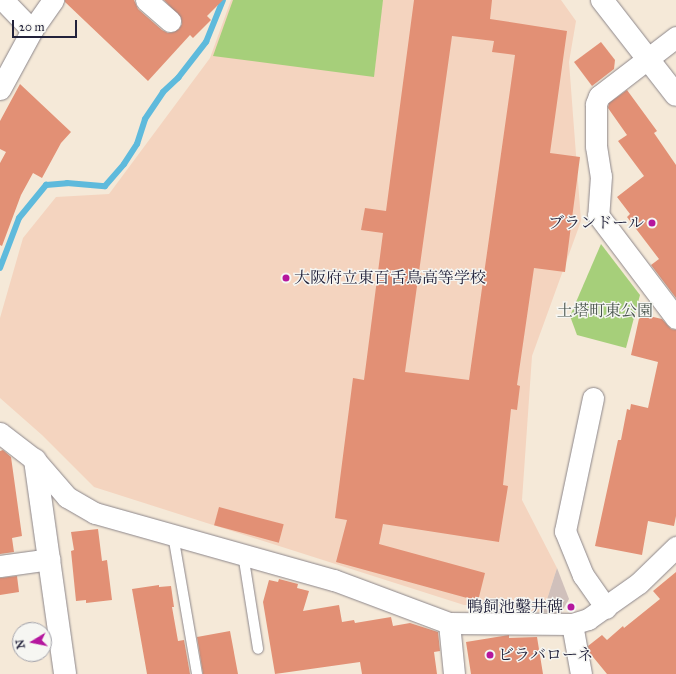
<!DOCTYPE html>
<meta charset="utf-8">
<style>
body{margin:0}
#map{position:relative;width:676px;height:674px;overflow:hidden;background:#f5e9d8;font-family:"IM FELL Great Primer","Noto Serif JP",serif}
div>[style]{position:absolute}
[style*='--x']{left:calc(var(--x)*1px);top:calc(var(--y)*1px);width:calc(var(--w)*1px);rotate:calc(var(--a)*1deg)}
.built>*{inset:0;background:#f4d4bf}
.industrial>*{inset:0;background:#d0c0bb}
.green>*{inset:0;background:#a6cf7a}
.stream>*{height:6px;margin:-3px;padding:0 3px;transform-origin:3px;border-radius:3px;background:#5ebadc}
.building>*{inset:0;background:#e29075;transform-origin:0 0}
.roads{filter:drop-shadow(0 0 1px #8c868a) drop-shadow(0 0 1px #8c868a)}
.lane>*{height:10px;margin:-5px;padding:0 5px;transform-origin:5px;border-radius:5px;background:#fff}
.street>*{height:21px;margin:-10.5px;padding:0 10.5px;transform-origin:10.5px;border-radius:10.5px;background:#fff}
.secondary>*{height:22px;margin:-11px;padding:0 11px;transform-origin:11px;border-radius:11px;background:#fff}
.dots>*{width:11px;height:11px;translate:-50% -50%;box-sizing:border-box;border:2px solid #f6f6f2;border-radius:50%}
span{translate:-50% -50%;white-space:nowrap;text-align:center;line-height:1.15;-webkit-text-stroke:3px #f6f6f2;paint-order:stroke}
.poi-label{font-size:16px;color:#22223b}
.right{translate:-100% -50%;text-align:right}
.left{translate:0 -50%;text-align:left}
.park-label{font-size:16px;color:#4a564e}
.north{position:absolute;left:12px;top:622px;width:40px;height:40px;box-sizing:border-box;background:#f6f6f2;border:1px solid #a1a1a9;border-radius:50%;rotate:260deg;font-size:11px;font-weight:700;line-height:16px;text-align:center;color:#22223b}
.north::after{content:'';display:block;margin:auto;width:14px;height:18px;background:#b5179e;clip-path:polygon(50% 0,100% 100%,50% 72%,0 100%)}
.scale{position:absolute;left:12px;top:20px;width:65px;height:18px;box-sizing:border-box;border:2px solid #22223b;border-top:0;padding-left:5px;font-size:12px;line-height:14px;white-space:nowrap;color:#22223b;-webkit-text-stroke:3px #f6f6f2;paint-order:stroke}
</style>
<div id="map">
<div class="built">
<div style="clip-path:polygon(231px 0,561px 0,576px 21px,569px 62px,581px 221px,532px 356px,522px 500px,557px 568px,543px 612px,515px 610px,496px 605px,464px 605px,94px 487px,42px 435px,0 398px,0 318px,23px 238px,56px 197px,109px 194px,210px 58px)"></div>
</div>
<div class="industrial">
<div style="clip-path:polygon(557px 568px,569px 599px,561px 613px,543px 612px)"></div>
</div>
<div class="green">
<div style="clip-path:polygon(233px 0,383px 0,374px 77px,213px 56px)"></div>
<div style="clip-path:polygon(601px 244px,640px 295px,626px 348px,577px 335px,570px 316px)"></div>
</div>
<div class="stream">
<div style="--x:0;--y:268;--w:53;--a:-69.2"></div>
<div style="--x:19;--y:218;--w:43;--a:-50.7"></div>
<div style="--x:46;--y:185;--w:21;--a:-5"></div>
<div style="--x:67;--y:183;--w:38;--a:5"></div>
<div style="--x:105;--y:186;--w:29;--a:-49"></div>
<div style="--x:124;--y:164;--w:24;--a:-57"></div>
<div style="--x:137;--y:144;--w:26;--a:-72"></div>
<div style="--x:145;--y:119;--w:32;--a:-56"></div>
<div style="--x:163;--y:92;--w:21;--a:-43"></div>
<div style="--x:178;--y:78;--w:46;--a:-52.1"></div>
<div style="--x:206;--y:42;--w:45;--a:-68"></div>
</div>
<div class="building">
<div style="clip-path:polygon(65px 0,134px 0,138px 9px,162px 30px,168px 33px,174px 32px,179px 29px,182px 24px,181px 18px,164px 0,223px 0,207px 16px,211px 20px,193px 38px,190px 35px,148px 81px,65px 2px)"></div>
<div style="clip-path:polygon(evenodd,414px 0,492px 0,490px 19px,567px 31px,550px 153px,580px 157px,565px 272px,534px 268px,517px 385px,520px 386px,517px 410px,511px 409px,503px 485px,508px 486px,499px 542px,383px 524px,379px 544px,485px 573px,478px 601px,336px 562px,347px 520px,335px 518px,353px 378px,364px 380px,383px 233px,361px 230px,365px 208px,386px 211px,414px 0,452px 36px,494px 41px,492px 52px,515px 55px,469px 380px,405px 372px,452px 36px)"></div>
<div style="clip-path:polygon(601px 42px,615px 60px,614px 69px,592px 86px,574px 62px)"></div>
<div style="clip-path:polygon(20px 84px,71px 132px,61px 143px,42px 178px,33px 173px,21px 195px,2px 246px,0 245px,0 163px,6px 152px,0 149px,0 121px)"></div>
<div style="clip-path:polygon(627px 90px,657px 131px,654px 133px,676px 165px,676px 298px,651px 265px,659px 259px,627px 217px,630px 214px,617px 197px,644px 176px,618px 141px,627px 135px,608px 108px,609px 103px)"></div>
<div style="clip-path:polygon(640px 314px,662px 319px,671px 329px,676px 330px,676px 516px,674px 526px,648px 521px,642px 555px,595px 546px,618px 440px,621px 440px,627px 409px,630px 410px,631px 404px,648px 408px,658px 362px,631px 355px)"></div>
<div style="clip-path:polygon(3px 450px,11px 457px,22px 536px,12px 538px,14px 552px,0 554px,0 451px)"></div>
<div style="left:219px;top:507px;width:67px;height:19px;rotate:15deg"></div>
<div style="clip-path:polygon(98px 529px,102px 561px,107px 560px,112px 600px,86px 603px,86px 600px,76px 601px,71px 551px,74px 550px,71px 532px)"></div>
<div style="clip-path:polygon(676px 572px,676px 674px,607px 674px,589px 652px,588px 646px,602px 635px,607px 640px,623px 626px,624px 628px,660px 599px,653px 591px)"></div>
<div style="clip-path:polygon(17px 576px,19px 592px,0 595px,0 578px)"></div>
<div style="clip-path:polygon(279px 579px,298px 584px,297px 588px,309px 591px,303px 611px,339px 605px,342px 622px,354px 620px,355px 623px,391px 617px,393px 626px,410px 623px,438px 632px,440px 651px,434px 652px,437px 674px,362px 674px,360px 662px,275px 674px,263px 602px,269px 580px,278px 582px)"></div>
<div style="clip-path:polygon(159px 585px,159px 587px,171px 586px,174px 607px,172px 607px,178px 641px,184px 640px,190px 674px,147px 674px,132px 589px)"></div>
<div style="clip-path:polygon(230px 631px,238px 674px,203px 674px,197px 637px)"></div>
<div style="clip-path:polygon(509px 635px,509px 638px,537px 637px,543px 674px,471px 674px,466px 642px)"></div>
</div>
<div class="roads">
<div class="lane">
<div style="--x:173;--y:535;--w:141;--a:80.2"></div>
<div style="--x:243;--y:554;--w:96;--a:81"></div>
</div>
<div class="street">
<div style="--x:3;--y:0;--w:42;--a:46"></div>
<div style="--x:146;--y:0;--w:32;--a:41"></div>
<div style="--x:676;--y:37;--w:97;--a:142.5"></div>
<div style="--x:599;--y:96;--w:9;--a:111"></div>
<div style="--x:596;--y:104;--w:42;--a:90"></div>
<div style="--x:596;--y:146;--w:30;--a:81"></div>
<div style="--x:601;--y:176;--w:39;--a:94"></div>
<div style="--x:598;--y:215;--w:129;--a:52.9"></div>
<div style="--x:0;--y:89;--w:67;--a:-61.5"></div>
<div style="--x:32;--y:30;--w:37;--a:-55"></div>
<div style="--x:593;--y:398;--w:136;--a:101.9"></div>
<div style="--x:565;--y:531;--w:48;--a:67.8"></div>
<div style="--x:583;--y:575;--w:40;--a:55.1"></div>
<div style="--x:0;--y:433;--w:44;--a:37.6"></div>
<div style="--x:35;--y:460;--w:49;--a:49.1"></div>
<div style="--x:67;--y:497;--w:32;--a:30"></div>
<div style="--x:95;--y:513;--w:248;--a:15.7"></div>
<div style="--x:334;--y:580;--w:123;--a:20.5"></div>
<div style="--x:449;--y:623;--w:123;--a:0.5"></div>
<div style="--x:572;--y:624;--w:17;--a:-17"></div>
<div style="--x:588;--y:619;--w:62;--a:-35.2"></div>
<div style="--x:639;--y:583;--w:52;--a:-44.2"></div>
<div style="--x:0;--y:566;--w:50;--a:-8"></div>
<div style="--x:449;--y:623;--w:51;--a:84.4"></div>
<div style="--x:572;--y:624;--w:51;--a:79.8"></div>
</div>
<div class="secondary">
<div style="--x:602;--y:0;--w:120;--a:52.1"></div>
<div style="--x:35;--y:460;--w:216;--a:82"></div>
</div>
</div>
<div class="dots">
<div style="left:652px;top:223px;background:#b5179e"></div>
<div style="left:286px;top:278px;background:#b5179e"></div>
<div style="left:571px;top:607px;background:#b5179e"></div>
<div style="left:490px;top:655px;background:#b5179e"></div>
</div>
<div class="poi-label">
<span class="right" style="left:644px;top:223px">ブランドール</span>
<span class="left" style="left:294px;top:278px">大阪府立東百舌鳥高等学校</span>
<span class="right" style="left:563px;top:607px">鴨飼池鑿井碑</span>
<span class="left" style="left:498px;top:655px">ビラバローネ</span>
</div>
<div class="park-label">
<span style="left:605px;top:311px">土塔町東公園</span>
</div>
<div class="north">N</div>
<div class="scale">20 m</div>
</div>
